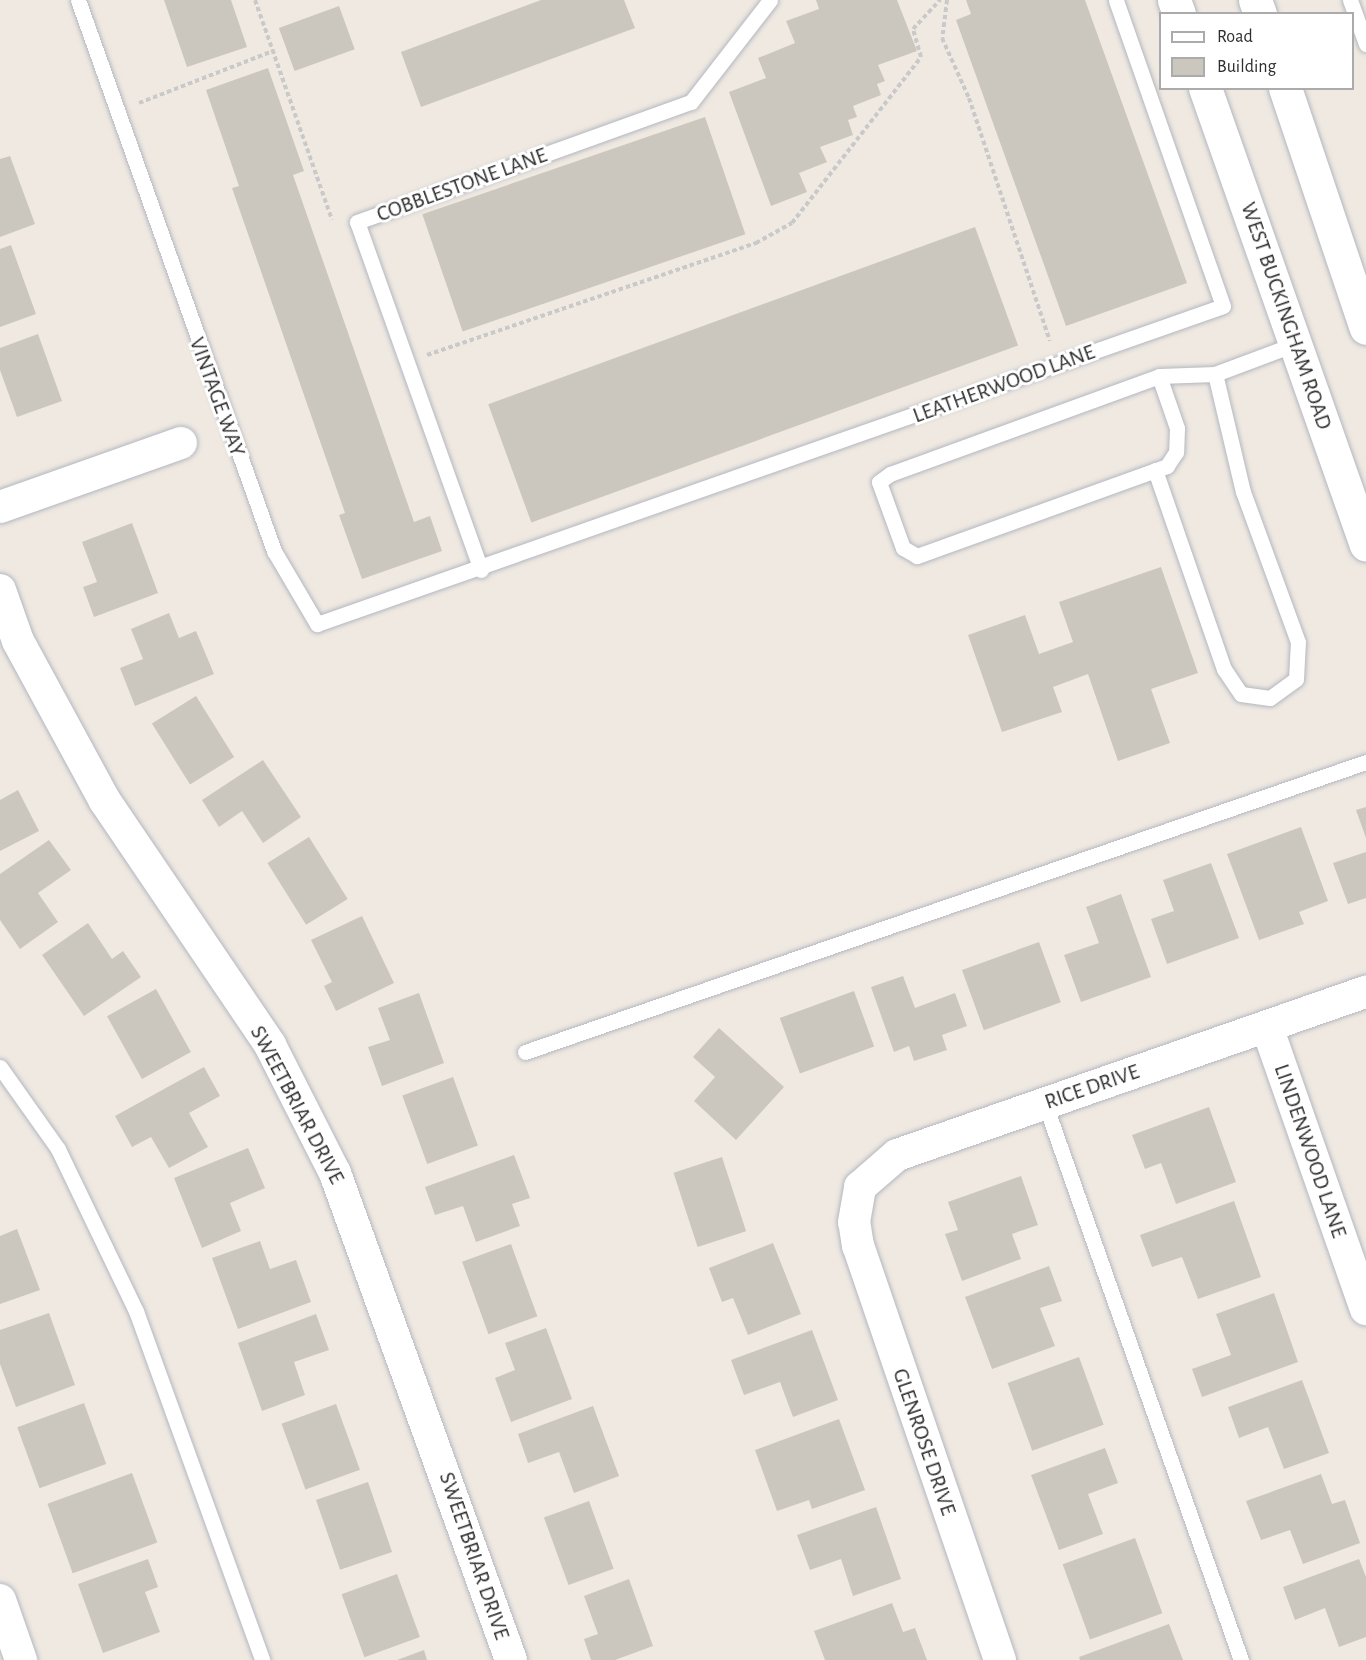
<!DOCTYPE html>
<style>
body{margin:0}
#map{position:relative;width:1366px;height:1660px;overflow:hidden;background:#efe9e1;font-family:"Alegreya Sans",sans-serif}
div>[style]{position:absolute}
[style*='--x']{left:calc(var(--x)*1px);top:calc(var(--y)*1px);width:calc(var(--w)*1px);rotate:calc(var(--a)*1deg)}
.building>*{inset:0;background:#cbc7bf;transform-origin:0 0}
.path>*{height:4px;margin-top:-2px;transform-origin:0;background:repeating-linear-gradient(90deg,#c9c9c9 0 4.5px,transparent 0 7.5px)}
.roads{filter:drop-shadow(0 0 2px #b4b7c1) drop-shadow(0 0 2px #b4b7c1)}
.lane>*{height:15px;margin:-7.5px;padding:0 7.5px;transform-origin:7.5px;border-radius:7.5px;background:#fff}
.street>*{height:32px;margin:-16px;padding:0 16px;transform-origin:16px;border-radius:16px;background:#fff}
.secondary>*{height:33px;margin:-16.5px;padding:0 16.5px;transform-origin:16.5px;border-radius:16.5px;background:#fff}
span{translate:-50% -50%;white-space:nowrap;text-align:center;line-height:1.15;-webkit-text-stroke:6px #fff;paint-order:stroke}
.street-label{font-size:22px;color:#2e2e2e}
.legend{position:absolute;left:1159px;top:12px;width:195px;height:78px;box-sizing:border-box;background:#fff;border:2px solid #ababab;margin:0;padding:8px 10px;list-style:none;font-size:18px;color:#2e2e2e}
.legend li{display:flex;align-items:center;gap:12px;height:30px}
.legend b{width:30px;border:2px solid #ababab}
</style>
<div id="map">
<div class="building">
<div style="clip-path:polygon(164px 0,231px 0,247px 47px,187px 67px)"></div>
<div style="clip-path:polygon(541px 0,624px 0,635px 28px,421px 107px,401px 52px)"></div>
<div style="clip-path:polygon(816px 0,897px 0,917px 51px,878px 65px,885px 81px,877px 84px,881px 95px,853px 106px,857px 117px,848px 120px,853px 135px,820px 147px,827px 162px,799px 173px,807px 192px,771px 206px,729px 92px,766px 78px,758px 58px,795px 43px,786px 21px,819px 9px)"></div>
<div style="clip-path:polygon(966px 0,1085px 0,1187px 283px,1066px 326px,956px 20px,971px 14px)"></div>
<div style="left:339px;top:6px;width:46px;height:64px;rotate:70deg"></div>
<div style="clip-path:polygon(268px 68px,304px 171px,293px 175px,414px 522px,430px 516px,442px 551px,362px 579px,339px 515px,345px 513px,232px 188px,239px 186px,206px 90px)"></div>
<div style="left:705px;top:117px;width:124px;height:299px;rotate:71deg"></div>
<div style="clip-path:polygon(10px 156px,35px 224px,0 237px,0 159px)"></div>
<div style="left:975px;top:227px;width:126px;height:518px;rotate:70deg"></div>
<div style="clip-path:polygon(11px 245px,36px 314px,0 327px,0 249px)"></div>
<div style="clip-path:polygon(38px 334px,62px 401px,17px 417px,0 370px,0 348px)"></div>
<div style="clip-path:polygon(132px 523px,158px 593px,94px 617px,83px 587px,97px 582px,82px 542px)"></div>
<div style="clip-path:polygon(1161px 567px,1198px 673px,1151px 689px,1170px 743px,1118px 761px,1088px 674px,1053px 687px,1062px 712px,1002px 732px,968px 635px,1025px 615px,1039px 654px,1073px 642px,1059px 602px)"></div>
<div style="clip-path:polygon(169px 613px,179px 638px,196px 631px,214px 674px,135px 706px,120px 668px,143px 659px,131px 629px)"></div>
<div style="left:196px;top:696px;width:72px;height:52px;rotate:58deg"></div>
<div style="clip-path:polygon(263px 760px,301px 817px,263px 843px,242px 811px,219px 827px,202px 800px)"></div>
<div style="clip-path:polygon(18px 790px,39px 831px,0 851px,0 800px)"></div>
<div style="clip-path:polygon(1366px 807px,1366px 838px,1356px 810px)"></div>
<div style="clip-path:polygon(1301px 827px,1328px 901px,1299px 912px,1304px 924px,1259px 940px,1227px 854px)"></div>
<div style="left:309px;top:837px;width:73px;height:49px;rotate:58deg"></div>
<div style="clip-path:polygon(49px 840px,71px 870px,38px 893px,58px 922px,20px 949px,0 920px,0 874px)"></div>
<div style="clip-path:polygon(1366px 852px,1366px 898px,1348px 904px,1333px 863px)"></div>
<div style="clip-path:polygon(1211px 863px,1239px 938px,1167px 964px,1151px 919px,1174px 911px,1163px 880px)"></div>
<div style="clip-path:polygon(1121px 894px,1151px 977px,1081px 1002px,1064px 955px,1099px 943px,1086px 907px)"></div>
<div style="clip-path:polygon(362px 916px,394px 983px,336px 1011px,324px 986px,332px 982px,311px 940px)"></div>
<div style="clip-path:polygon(88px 923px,112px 959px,123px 951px,141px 977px,84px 1016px,42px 955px)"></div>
<div style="left:1039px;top:942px;width:64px;height:82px;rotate:70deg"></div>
<div style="clip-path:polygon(903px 976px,915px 1008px,955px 993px,967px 1026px,942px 1035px,947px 1050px,914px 1061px,909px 1046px,894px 1052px,871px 987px)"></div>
<div style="left:156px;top:989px;width:72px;height:56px;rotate:61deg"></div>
<div style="left:854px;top:991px;width:59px;height:79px;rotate:70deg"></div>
<div style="clip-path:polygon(419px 993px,444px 1063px,382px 1086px,368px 1047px,390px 1040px,378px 1008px)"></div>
<div style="clip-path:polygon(719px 1028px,784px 1087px,736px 1140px,694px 1101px,715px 1077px,693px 1057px)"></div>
<div style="clip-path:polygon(204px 1067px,220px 1096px,189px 1113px,208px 1147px,169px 1168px,151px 1137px,132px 1147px,115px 1116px)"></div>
<div style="left:453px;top:1077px;width:73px;height:54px;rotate:70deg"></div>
<div style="clip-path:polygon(1209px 1107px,1236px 1182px,1176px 1204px,1161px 1163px,1145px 1169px,1132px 1135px)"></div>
<div style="clip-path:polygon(248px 1148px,265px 1188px,230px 1203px,241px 1231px,202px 1248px,174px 1178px)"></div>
<div style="clip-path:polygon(514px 1155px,530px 1198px,512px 1204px,520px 1226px,476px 1242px,463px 1206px,435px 1215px,425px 1187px)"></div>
<div style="left:722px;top:1157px;width:78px;height:51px;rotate:72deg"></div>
<div style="clip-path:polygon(1021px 1176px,1038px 1225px,1012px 1234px,1021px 1259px,962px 1281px,945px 1234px,958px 1230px,948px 1202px)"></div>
<div style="clip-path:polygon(1234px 1201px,1261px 1277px,1198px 1299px,1182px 1257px,1152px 1267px,1140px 1235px)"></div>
<div style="clip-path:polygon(17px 1229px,40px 1290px,0 1304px,0 1236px)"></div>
<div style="clip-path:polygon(260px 1241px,270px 1269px,296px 1260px,311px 1302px,238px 1329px,212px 1258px)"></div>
<div style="clip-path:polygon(773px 1243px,801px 1314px,748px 1335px,733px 1298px,722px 1302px,709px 1268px)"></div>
<div style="left:511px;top:1244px;width:77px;height:52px;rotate:70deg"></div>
<div style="clip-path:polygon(1049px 1266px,1062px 1301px,1040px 1308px,1055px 1346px,992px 1369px,965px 1297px)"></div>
<div style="clip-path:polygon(1274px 1293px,1298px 1362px,1202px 1397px,1192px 1369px,1231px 1355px,1216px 1314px)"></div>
<div style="clip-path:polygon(49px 1313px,75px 1385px,16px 1407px,0 1364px,0 1330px)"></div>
<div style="clip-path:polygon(316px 1314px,329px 1350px,294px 1362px,305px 1395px,262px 1411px,238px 1343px)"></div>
<div style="clip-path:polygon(546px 1328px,572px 1399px,511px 1422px,495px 1378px,515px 1370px,505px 1343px)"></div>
<div style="clip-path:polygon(812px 1330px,838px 1400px,793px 1417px,780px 1382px,744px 1395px,731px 1360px)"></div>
<div style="left:1079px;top:1357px;width:72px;height:76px;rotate:70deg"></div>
<div style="clip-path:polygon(1302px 1380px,1329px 1453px,1284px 1469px,1268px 1427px,1239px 1438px,1228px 1407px)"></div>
<div style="left:84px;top:1403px;width:65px;height:71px;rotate:70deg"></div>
<div style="left:336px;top:1404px;width:70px;height:58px;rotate:70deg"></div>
<div style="clip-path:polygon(593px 1406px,619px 1476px,574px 1493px,559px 1452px,528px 1463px,518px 1434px)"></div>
<div style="clip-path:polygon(839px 1419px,865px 1490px,812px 1509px,809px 1500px,777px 1511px,755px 1450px)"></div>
<div style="clip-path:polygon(1105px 1448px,1118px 1483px,1088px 1494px,1103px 1534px,1059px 1550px,1031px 1475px)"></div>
<div style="left:132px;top:1473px;width:74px;height:90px;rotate:70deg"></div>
<div style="clip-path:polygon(1321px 1474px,1332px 1504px,1345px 1500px,1360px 1543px,1303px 1564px,1290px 1530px,1261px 1540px,1246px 1501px)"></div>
<div style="left:368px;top:1482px;width:74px;height:55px;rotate:71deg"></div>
<div style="left:589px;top:1501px;width:72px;height:48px;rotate:70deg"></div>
<div style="clip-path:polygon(876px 1507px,901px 1579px,853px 1596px,841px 1559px,810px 1570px,797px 1535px)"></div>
<div style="left:1135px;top:1538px;width:80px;height:77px;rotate:70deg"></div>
<div style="clip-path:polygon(148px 1559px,158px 1587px,145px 1592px,160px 1632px,103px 1653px,78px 1584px)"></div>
<div style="clip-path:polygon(1359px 1559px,1366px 1577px,1366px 1637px,1339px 1647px,1325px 1608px,1295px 1620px,1283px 1587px)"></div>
<div style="left:397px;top:1574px;width:67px;height:59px;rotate:70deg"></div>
<div style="clip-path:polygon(629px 1579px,653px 1646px,615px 1660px,591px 1660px,584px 1639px,598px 1634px,584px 1596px)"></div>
<div style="clip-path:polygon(892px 1603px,903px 1632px,915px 1628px,927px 1660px,825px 1660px,814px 1631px)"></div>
<div style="clip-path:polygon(1169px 1624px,1183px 1660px,1080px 1660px,1079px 1657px)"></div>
<div style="clip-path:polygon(424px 1650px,427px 1660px,397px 1660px)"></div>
</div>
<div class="path">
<div style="--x:255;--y:0;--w:233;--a:70.7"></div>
<div style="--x:947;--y:0;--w:38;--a:97"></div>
<div style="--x:942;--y:38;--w:66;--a:65.8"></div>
<div style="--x:969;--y:98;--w:256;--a:71.6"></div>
<div style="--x:139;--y:103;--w:144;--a:-21.2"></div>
<div style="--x:427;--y:355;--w:348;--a:-18.8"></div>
<div style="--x:756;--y:243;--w:41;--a:-29.1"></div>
<div style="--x:792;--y:223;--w:210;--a:-52.1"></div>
<div style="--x:921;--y:57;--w:29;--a:-106"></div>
<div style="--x:913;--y:29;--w:40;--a:-47"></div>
</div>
<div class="roads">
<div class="lane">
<div style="--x:78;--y:0;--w:585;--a:70.42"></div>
<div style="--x:274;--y:551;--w:85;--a:59.5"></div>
<div style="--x:317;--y:624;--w:960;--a:-19.34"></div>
<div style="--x:1223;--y:306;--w:324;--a:-109.3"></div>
<div style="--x:1350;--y:0;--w:47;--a:70"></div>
<div style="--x:1159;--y:376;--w:55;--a:70.9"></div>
<div style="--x:1177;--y:428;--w:24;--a:92"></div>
<div style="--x:1176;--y:452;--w:17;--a:123"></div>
<div style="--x:1167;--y:466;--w:266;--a:160.2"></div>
<div style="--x:917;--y:556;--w:16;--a:-150"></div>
<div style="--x:903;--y:548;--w:70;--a:-110"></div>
<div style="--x:879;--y:482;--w:14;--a:-36"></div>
<div style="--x:890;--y:474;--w:286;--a:-20"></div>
<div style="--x:1159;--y:376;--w:56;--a:-2"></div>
<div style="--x:1215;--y:374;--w:85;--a:-20.6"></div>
<div style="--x:1155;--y:470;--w:211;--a:70.9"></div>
<div style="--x:1224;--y:669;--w:30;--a:56"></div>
<div style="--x:1241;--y:694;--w:29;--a:8"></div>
<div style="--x:1270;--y:698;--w:32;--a:-36"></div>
<div style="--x:1296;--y:679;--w:37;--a:-87"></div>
<div style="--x:1298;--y:642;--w:160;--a:-110.1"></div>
<div style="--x:1243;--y:492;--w:121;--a:-103.3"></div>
<div style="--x:481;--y:570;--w:369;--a:-109.6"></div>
<div style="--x:357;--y:222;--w:355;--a:-19.8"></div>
<div style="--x:691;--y:102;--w:129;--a:-52.2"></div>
<div style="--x:525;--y:1052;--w:890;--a:-19.03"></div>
<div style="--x:0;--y:1067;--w:100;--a:54.7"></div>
<div style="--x:58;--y:1149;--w:180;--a:64.3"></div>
<div style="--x:136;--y:1311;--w:371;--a:70.1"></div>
<div style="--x:1045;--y:1104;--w:590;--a:70.58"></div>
</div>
<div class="street">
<div style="--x:0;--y:507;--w:192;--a:-19.5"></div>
<div style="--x:0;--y:590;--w:54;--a:70.6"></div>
<div style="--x:18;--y:641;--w:182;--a:61.5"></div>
<div style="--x:105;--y:801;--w:295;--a:55.9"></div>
<div style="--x:270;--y:1045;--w:144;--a:63.1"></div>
<div style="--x:335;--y:1173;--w:518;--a:70.13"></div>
<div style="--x:1267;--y:1027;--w:299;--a:70.7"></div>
<div style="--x:0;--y:1600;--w:64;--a:70.7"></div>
<div style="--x:1000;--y:1660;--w:438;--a:-108.9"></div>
<div style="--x:858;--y:1246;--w:24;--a:-99"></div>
<div style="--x:854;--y:1222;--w:36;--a:-80"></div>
<div style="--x:860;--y:1187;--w:49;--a:-40.9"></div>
<div style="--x:897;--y:1155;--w:497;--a:-19.2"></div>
</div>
<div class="secondary">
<div style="--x:1174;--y:0;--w:15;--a:70"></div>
<div style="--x:1255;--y:0;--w:15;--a:70"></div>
<div style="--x:1205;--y:88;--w:484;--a:70.6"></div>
<div style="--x:1285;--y:88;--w:253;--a:71.4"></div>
</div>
</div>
<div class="street-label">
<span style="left:462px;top:185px;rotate:-20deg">COBBLESTONE LANE</span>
<span style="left:1286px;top:316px;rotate:71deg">WEST BUCKINGHAM ROAD</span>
<span style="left:1004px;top:384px;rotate:-20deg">LEATHERWOOD LANE</span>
<span style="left:217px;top:397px;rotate:70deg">VINTAGE WAY</span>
<span style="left:1092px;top:1087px;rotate:-19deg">RICE DRIVE</span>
<span style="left:297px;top:1105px;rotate:62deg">SWEETBRIAR DRIVE</span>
<span style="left:1310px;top:1151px;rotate:71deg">LINDENWOOD LANE</span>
<span style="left:924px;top:1442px;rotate:71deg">GLENROSE DRIVE</span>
<span style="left:474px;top:1556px;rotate:71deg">SWEETBRIAR DRIVE</span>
</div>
<ul class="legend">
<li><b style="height:8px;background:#fff"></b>Road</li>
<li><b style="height:16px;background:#cbc7bf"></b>Building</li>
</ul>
</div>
